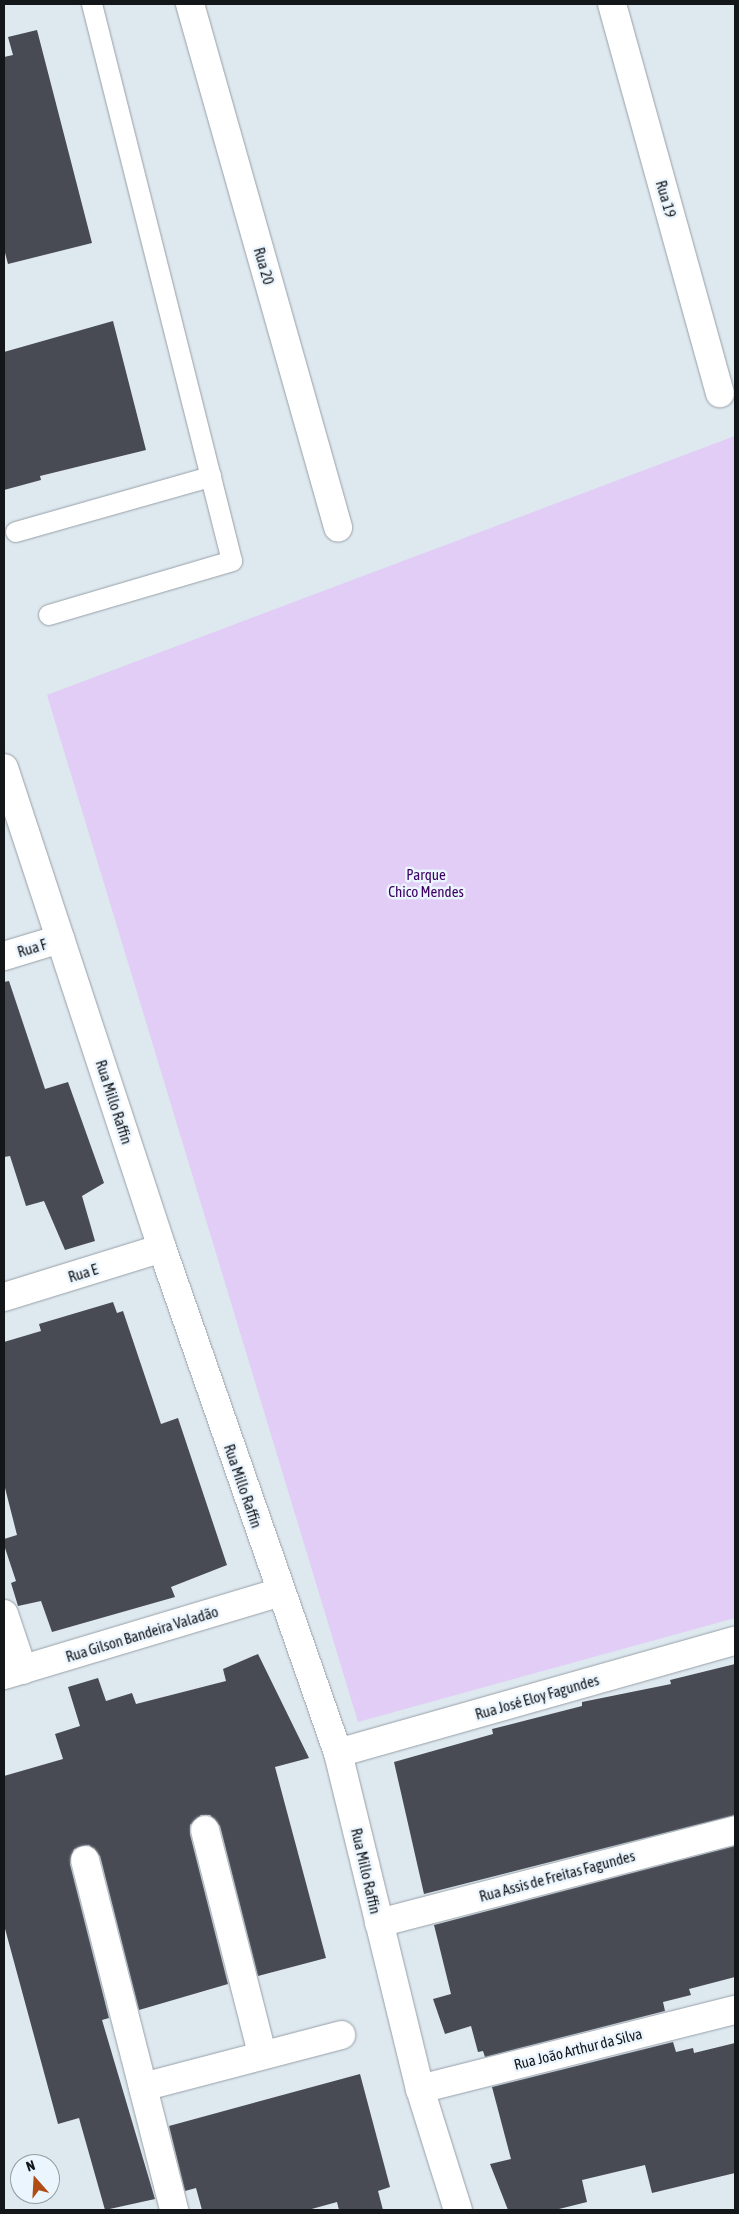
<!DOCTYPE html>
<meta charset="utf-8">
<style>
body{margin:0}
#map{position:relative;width:739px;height:2214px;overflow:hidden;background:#dee8ef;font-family:"Asap Condensed",sans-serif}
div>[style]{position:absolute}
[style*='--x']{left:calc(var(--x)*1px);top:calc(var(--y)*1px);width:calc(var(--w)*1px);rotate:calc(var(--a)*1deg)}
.green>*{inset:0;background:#e1cdf6}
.building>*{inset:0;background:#494b54}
.roads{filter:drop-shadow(0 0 1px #97a0a7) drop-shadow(0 0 1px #97a0a7)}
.lane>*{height:20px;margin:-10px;padding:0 10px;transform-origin:10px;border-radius:10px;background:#fff}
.street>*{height:28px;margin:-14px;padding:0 14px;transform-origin:14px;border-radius:14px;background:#fff}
span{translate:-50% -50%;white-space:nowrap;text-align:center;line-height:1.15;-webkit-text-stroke:5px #ebf5fd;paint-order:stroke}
.street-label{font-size:15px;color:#14171a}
.park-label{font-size:15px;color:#3e0061}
.frame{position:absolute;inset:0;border:5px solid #14171a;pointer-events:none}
.north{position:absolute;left:10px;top:2154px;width:50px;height:50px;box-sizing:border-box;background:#ebf5fd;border:1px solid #959ca2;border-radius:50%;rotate:341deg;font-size:14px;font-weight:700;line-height:20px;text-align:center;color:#14171a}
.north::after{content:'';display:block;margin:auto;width:18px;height:22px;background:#b04d14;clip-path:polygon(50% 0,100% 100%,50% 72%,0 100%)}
</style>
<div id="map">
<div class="green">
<div style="clip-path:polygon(735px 436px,735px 1618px,358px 1722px,47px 695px)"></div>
</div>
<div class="building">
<div style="clip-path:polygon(37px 30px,92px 243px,8px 264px,4px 249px,4px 57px,13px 55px,8px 37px)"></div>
<div style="clip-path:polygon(113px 321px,146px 450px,40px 476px,41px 480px,4px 490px,4px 352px)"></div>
<div style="clip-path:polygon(9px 981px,45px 1089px,68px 1082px,104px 1183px,82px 1196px,95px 1241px,65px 1250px,44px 1201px,26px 1206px,10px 1156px,4px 1157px,4px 982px)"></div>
<div style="clip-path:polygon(113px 1302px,117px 1313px,123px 1311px,161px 1424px,178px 1418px,227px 1565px,171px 1587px,175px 1597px,52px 1632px,41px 1601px,18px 1606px,11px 1583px,16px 1581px,4px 1545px,4px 1539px,17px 1535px,4px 1484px,4px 1342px,41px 1331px,39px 1324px)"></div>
<div style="clip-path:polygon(258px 1654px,309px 1758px,275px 1767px,326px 1958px,258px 1976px,220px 1826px,210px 1815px,201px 1815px,190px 1825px,190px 1834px,228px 1984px,139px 2010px,100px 1856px,89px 1845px,74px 1849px,70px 1864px,109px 2018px,102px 2020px,155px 2199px,105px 2210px,79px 2118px,58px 2124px,4px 1925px,4px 1776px,63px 1759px,55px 1734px,80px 1726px,68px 1687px,98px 1678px,106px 1701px,132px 1693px,136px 1704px,226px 1681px,223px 1669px)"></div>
<div style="clip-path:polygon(735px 1664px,735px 1815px,424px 1894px,394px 1762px,493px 1734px,492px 1729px,582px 1706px,582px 1702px,671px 1684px,670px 1680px)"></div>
<div style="clip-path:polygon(735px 1846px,735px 1977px,689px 1989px,691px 1995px,663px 2002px,665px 2011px,485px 2057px,483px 2051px,478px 2052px,471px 2026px,445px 2034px,433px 1999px,451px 1994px,434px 1925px)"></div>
<div style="clip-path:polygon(673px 2042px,676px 2052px,693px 2048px,694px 2053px,735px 2043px,735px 2173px,652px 2193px,645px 2165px,582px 2180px,587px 2202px,555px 2210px,508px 2210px,490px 2164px,511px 2159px,492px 2087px)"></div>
<div style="clip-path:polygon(360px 2074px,390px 2187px,378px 2191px,383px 2210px,339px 2210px,337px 2202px,308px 2210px,202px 2210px,196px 2188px,185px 2191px,169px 2126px)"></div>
</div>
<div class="roads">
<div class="lane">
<div style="--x:16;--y:532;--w:203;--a:-15.8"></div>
<div style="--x:49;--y:615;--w:191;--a:-16.4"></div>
<div style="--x:232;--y:561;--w:574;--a:-104.11"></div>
</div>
<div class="street">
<div style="--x:190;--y:4;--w:544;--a:74.2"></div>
<div style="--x:612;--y:4;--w:404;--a:74.5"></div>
<div style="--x:4;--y:768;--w:505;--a:71.78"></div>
<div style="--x:162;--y:1248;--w:535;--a:70.79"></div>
<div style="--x:338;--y:1753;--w:346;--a:76.3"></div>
<div style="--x:420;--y:2089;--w:127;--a:72.6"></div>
<div style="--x:4;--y:956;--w:59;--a:-16.9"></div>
<div style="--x:4;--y:1297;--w:165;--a:-17.2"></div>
<div style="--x:4;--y:1614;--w:59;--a:71.3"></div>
<div style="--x:4;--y:1675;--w:288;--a:-16.7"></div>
<div style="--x:338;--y:1753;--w:412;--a:-15.8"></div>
<div style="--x:205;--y:1830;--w:231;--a:75.7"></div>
<div style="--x:85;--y:1860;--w:361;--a:75.7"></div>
<div style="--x:379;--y:1923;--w:368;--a:-14.6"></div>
<div style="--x:143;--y:2087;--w:205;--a:-14.7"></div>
<div style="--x:420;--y:2089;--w:325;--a:-14.1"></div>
</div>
</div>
<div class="street-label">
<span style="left:666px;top:199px;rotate:74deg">Rua 19</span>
<span style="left:264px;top:266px;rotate:74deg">Rua 20</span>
<span style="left:32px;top:948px;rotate:-17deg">Rua F</span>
<span style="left:114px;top:1102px;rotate:72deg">Rua Millo Raffin</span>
<span style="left:83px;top:1273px;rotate:-17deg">Rua E</span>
<span style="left:243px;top:1486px;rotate:71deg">Rua Millo Raffin</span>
<span style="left:142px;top:1634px;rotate:-17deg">Rua Gilson Bandeira Valadão</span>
<span style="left:537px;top:1697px;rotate:-16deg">Rua José Eloy Fagundes</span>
<span style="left:366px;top:1871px;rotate:77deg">Rua Millo Raffin</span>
<span style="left:557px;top:1876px;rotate:-15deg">Rua Assis de Freitas Fagundes</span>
<span style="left:578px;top:2049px;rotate:-14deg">Rua João Arthur da Silva</span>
</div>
<div class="park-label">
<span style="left:426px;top:883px">Parque<br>Chico Mendes</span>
</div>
<div class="frame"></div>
<div class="north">N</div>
</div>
